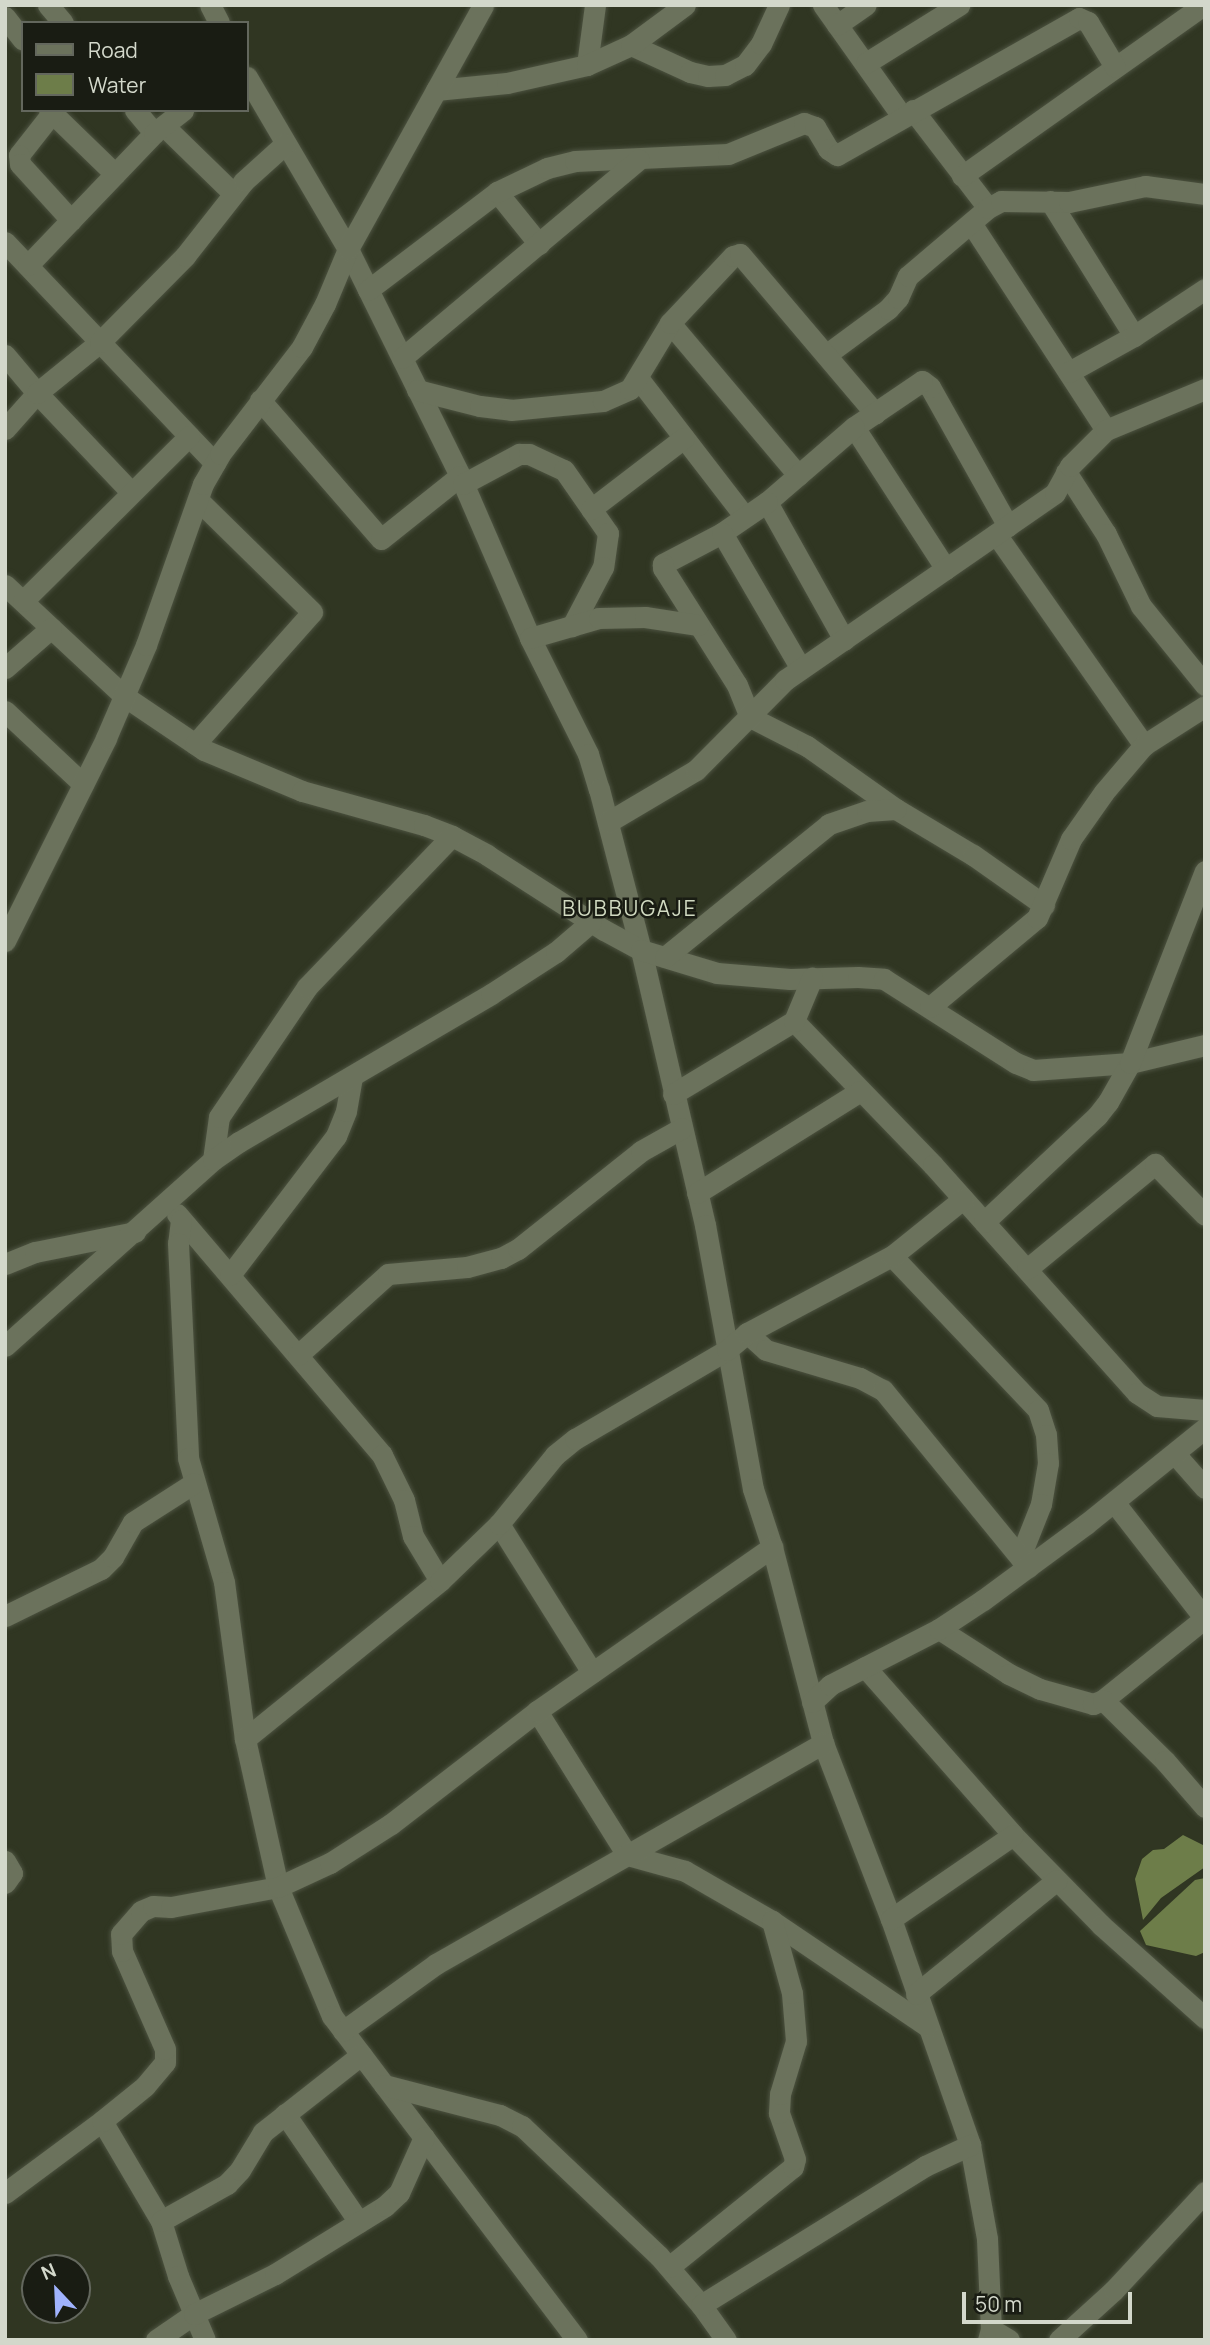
<!DOCTYPE html>
<style>
body{margin:0}
#map{position:relative;width:1210px;height:2345px;overflow:hidden;background:#303622;font-family:Manrope,sans-serif}
div>[style]{position:absolute}
[style*='--x']{left:calc(var(--x)*1px);top:calc(var(--y)*1px);width:calc(var(--w)*1px);rotate:calc(var(--a)*1deg)}
.water>*{inset:0;background:#6d7d49}
.roads{filter:drop-shadow(0 0 2px #4c5240) drop-shadow(0 0 2px #4c5240)}
.minor>*{height:21px;margin:-10.5px;padding:0 10.5px;transform-origin:10.5px;border-radius:10.5px;background:#6b725c}
span{translate:-50% -50%;white-space:nowrap;text-align:center;line-height:1.15;-webkit-text-stroke:5px #191c13;paint-order:stroke}
.quarter-label{font-size:21px;color:#d1dac1;letter-spacing:2px}
.frame{position:absolute;inset:0;border:7px solid #d3d8cb;pointer-events:none}
.legend{position:absolute;left:21px;top:21px;width:228px;height:91px;box-sizing:border-box;background:#191c13;border:2px solid #63675d;margin:0;padding:9px 12px;list-style:none;font-size:21px;color:#d3d8cb}
.legend li{display:flex;align-items:center;gap:14px;height:35px}
.legend b{width:35px;border:2px solid #63675d}
.north{position:absolute;left:21px;top:2254px;width:70px;height:70px;box-sizing:border-box;background:#191c13;border:2px solid #63675d;border-radius:50%;rotate:337deg;font-size:19px;font-weight:700;line-height:28px;text-align:center;color:#d3d8cb}
.north::after{content:'';display:block;margin:auto;width:24px;height:32px;background:#a0b3fd;clip-path:polygon(50% 0,100% 100%,50% 72%,0 100%)}
.scale{position:absolute;left:962px;top:2292px;width:170px;height:32px;box-sizing:border-box;border:4px solid #d3d8cb;border-top:0;padding-left:9px;font-size:21px;line-height:24px;white-space:nowrap;color:#d3d8cb;-webkit-text-stroke:5px #191c13;paint-order:stroke}
</style>
<div id="map">
<div class="water">
<div style="clip-path:polygon(1183px 1835px,1205px 1846px,1205px 1867px,1161px 1898px,1143px 1920px,1135px 1879px,1142px 1859px,1153px 1850px,1164px 1849px)"></div>
<div style="clip-path:polygon(1205px 1878px,1205px 1952px,1196px 1956px,1146px 1945px,1140px 1931px,1195px 1880px)"></div>
</div>
<div class="roads">
<div class="minor">
<div style="--x:48;--y:5;--w:23;--a:50"></div>
<div style="--x:210;--y:5;--w:20;--a:63"></div>
<div style="--x:823;--y:5;--w:136;--a:54.6"></div>
<div style="--x:5;--y:17;--w:29;--a:52"></div>
<div style="--x:837;--y:25;--w:35;--a:-35"></div>
<div style="--x:631;--y:45;--w:65;--a:24.6"></div>
<div style="--x:690;--y:72;--w:18;--a:13"></div>
<div style="--x:708;--y:76;--w:17;--a:-3"></div>
<div style="--x:725;--y:75;--w:22;--a:-27"></div>
<div style="--x:745;--y:65;--w:26;--a:-53"></div>
<div style="--x:761;--y:44;--w:43;--a:-65.2"></div>
<div style="--x:866;--y:63;--w:110;--a:-31.9"></div>
<div style="--x:587;--y:65;--w:61;--a:-82.4"></div>
<div style="--x:247;--y:77;--w:199;--a:59.6"></div>
<div style="--x:348;--y:249;--w:253;--a:63.7"></div>
<div style="--x:460;--y:476;--w:176;--a:66.6"></div>
<div style="--x:530;--y:638;--w:130;--a:63.4"></div>
<div style="--x:588;--y:754;--w:37;--a:73"></div>
<div style="--x:599;--y:789;--w:166;--a:75.4"></div>
<div style="--x:641;--y:950;--w:282;--a:76.9"></div>
<div style="--x:705;--y:1225;--w:268;--a:79.7"></div>
<div style="--x:753;--y:1489;--w:61;--a:71.9"></div>
<div style="--x:772;--y:1547;--w:203;--a:75.4"></div>
<div style="--x:823;--y:1743;--w:189;--a:68.9"></div>
<div style="--x:891;--y:1919;--w:239;--a:70.7"></div>
<div style="--x:970;--y:2145;--w:96;--a:79.7"></div>
<div style="--x:987;--y:2239;--w:90;--a:87.5"></div>
<div style="--x:991;--y:2329;--w:11;--a:105"></div>
<div style="--x:436;--y:90;--w:71;--a:-5.6"></div>
<div style="--x:507;--y:83;--w:82;--a:-12.7"></div>
<div style="--x:587;--y:65;--w:48;--a:-24.4"></div>
<div style="--x:631;--y:45;--w:67;--a:-36.5"></div>
<div style="--x:49;--y:110;--w:92;--a:44.1"></div>
<div style="--x:135;--y:110;--w:30;--a:50"></div>
<div style="--x:913;--y:110;--w:123;--a:52.6"></div>
<div style="--x:52;--y:113;--w:53;--a:128.2"></div>
<div style="--x:19;--y:155;--w:9;--a:84"></div>
<div style="--x:20;--y:164;--w:76;--a:47.7"></div>
<div style="--x:164;--y:126;--w:96;--a:44.2"></div>
<div style="--x:962;--y:176;--w:293;--a:-35.3"></div>
<div style="--x:497;--y:192;--w:67;--a:51.1"></div>
<div style="--x:1050;--y:201;--w:159;--a:58.1"></div>
<div style="--x:971;--y:223;--w:247;--a:56.9"></div>
<div style="--x:5;--y:242;--w:305;--a:46.5"></div>
<div style="--x:28;--y:265;--w:182;--a:-46.3"></div>
<div style="--x:154;--y:133;--w:37;--a:-38"></div>
<div style="--x:368;--y:290;--w:162;--a:-37.2"></div>
<div style="--x:497;--y:192;--w:55;--a:-25.6"></div>
<div style="--x:547;--y:168;--w:29;--a:-14"></div>
<div style="--x:575;--y:161;--w:153;--a:-2.6"></div>
<div style="--x:728;--y:154;--w:82;--a:-22.2"></div>
<div style="--x:804;--y:123;--w:12;--a:20"></div>
<div style="--x:815;--y:127;--w:26;--a:59"></div>
<div style="--x:828;--y:149;--w:11;--a:34"></div>
<div style="--x:837;--y:155;--w:278;--a:-29.5"></div>
<div style="--x:1079;--y:18;--w:10;--a:24"></div>
<div style="--x:1088;--y:22;--w:52;--a:59"></div>
<div style="--x:670;--y:323;--w:199;--a:49.9"></div>
<div style="--x:827;--y:354;--w:76;--a:-36.4"></div>
<div style="--x:888;--y:309;--w:15;--a:-48"></div>
<div style="--x:898;--y:298;--w:24;--a:-66"></div>
<div style="--x:908;--y:276;--w:105;--a:-40.4"></div>
<div style="--x:988;--y:208;--w:15;--a:-28"></div>
<div style="--x:1001;--y:201;--w:68;--a:0.8"></div>
<div style="--x:1069;--y:202;--w:78;--a:-11.9"></div>
<div style="--x:1145;--y:186;--w:61;--a:7.6"></div>
<div style="--x:5;--y:355;--w:50;--a:49.9"></div>
<div style="--x:37;--y:393;--w:137;--a:46.5"></div>
<div style="--x:402;--y:358;--w:309;--a:-40"></div>
<div style="--x:1069;--y:372;--w:74;--a:-29"></div>
<div style="--x:1134;--y:336;--w:85;--a:-33.5"></div>
<div style="--x:638;--y:378;--w:175;--a:52.4"></div>
<div style="--x:417;--y:390;--w:65;--a:14.3"></div>
<div style="--x:480;--y:406;--w:31;--a:7"></div>
<div style="--x:511;--y:410;--w:92;--a:-5.6"></div>
<div style="--x:603;--y:401;--w:30;--a:-24"></div>
<div style="--x:630;--y:389;--w:77;--a:-58.8"></div>
<div style="--x:670;--y:323;--w:92;--a:-46.8"></div>
<div style="--x:733;--y:256;--w:7;--a:-16"></div>
<div style="--x:740;--y:254;--w:209;--a:49.7"></div>
<div style="--x:260;--y:400;--w:184;--a:49"></div>
<div style="--x:381;--y:539;--w:101;--a:-38.6"></div>
<div style="--x:854;--y:427;--w:169;--a:57.1"></div>
<div style="--x:5;--y:429;--w:48;--a:-48.4"></div>
<div style="--x:37;--y:393;--w:81;--a:-39"></div>
<div style="--x:100;--y:342;--w:121;--a:-45.3"></div>
<div style="--x:185;--y:256;--w:95;--a:-51.8"></div>
<div style="--x:244;--y:181;--w:55;--a:-42.1"></div>
<div style="--x:1066;--y:472;--w:74;--a:57.2"></div>
<div style="--x:1106;--y:534;--w:80;--a:64.1"></div>
<div style="--x:1141;--y:606;--w:102;--a:51"></div>
<div style="--x:463;--y:484;--w:64;--a:-28.2"></div>
<div style="--x:519;--y:454;--w:10;--a:0"></div>
<div style="--x:529;--y:454;--w:38;--a:25"></div>
<div style="--x:564;--y:470;--w:77;--a:55.1"></div>
<div style="--x:608;--y:533;--w:34;--a:98"></div>
<div style="--x:603;--y:567;--w:67;--a:117.7"></div>
<div style="--x:767;--y:502;--w:158;--a:60.8"></div>
<div style="--x:591;--y:509;--w:117;--a:-37.4"></div>
<div style="--x:1008;--y:526;--w:159;--a:-119.3"></div>
<div style="--x:930;--y:387;--w:10;--a:-143"></div>
<div style="--x:922;--y:381;--w:82;--a:145.9"></div>
<div style="--x:854;--y:427;--w:115;--a:139.2"></div>
<div style="--x:767;--y:502;--w:55;--a:145.4"></div>
<div style="--x:722;--y:533;--w:67;--a:152.3"></div>
<div style="--x:663;--y:564;--w:4;--a:90"></div>
<div style="--x:663;--y:568;--w:138;--a:57.7"></div>
<div style="--x:737;--y:685;--w:35;--a:68"></div>
<div style="--x:750;--y:717;--w:64;--a:27"></div>
<div style="--x:807;--y:746;--w:109;--a:35.3"></div>
<div style="--x:896;--y:809;--w:90;--a:30.9"></div>
<div style="--x:973;--y:855;--w:87;--a:35.2"></div>
<div style="--x:722;--y:533;--w:157;--a:59.8"></div>
<div style="--x:996;--y:534;--w:258;--a:55"></div>
<div style="--x:5;--y:585;--w:163;--a:43"></div>
<div style="--x:124;--y:696;--w:97;--a:34"></div>
<div style="--x:204;--y:750;--w:106;--a:22.7"></div>
<div style="--x:302;--y:791;--w:127;--a:15.6"></div>
<div style="--x:424;--y:825;--w:30;--a:21"></div>
<div style="--x:452;--y:836;--w:40;--a:28"></div>
<div style="--x:487;--y:855;--w:139;--a:32.7"></div>
<div style="--x:604;--y:930;--w:42;--a:28.4"></div>
<div style="--x:641;--y:950;--w:79;--a:16.8"></div>
<div style="--x:717;--y:973;--w:73;--a:4.7"></div>
<div style="--x:790;--y:979;--w:68;--a:-1.7"></div>
<div style="--x:858;--y:977;--w:26;--a:4"></div>
<div style="--x:884;--y:979;--w:156;--a:32.5"></div>
<div style="--x:1016;--y:1063;--w:18;--a:22"></div>
<div style="--x:1033;--y:1070;--w:97;--a:-4.1"></div>
<div style="--x:1130;--y:1063;--w:77;--a:-13.5"></div>
<div style="--x:23;--y:601;--w:234;--a:-44.8"></div>
<div style="--x:530;--y:638;--w:72;--a:-16.2"></div>
<div style="--x:599;--y:618;--w:46;--a:-1.2"></div>
<div style="--x:645;--y:617;--w:54;--a:8.6"></div>
<div style="--x:5;--y:668;--w:61;--a:-41"></div>
<div style="--x:5;--y:711;--w:107;--a:43.1"></div>
<div style="--x:195;--y:744;--w:176;--a:-48.4"></div>
<div style="--x:312;--y:612;--w:160;--a:-135.5"></div>
<div style="--x:608;--y:822;--w:102;--a:-30.6"></div>
<div style="--x:696;--y:770;--w:127;--a:-45.3"></div>
<div style="--x:785;--y:680;--w:328;--a:-34.7"></div>
<div style="--x:1055;--y:493;--w:31;--a:-61"></div>
<div style="--x:1070;--y:466;--w:51;--a:-45"></div>
<div style="--x:1106;--y:430;--w:107;--a:-22.5"></div>
<div style="--x:5;--y:941;--w:227;--a:-63.5"></div>
<div style="--x:106;--y:738;--w:101;--a:-66.7"></div>
<div style="--x:146;--y:645;--w:171;--a:-70.5"></div>
<div style="--x:203;--y:484;--w:34;--a:-60"></div>
<div style="--x:220;--y:454;--w:135;--a:-52.5"></div>
<div style="--x:302;--y:347;--w:49;--a:-61.9"></div>
<div style="--x:325;--y:304;--w:60;--a:-67.3"></div>
<div style="--x:348;--y:249;--w:279;--a:-61"></div>
<div style="--x:665;--y:957;--w:211;--a:-39"></div>
<div style="--x:829;--y:824;--w:40;--a:-18.9"></div>
<div style="--x:867;--y:811;--w:29;--a:-4"></div>
<div style="--x:930;--y:1007;--w:139;--a:-39.8"></div>
<div style="--x:1037;--y:918;--w:86;--a:-66.7"></div>
<div style="--x:1071;--y:839;--w:57;--a:-54.9"></div>
<div style="--x:1104;--y:792;--w:62;--a:-49.6"></div>
<div style="--x:1144;--y:745;--w:72;--a:-32.6"></div>
<div style="--x:794;--y:1021;--w:200;--a:46"></div>
<div style="--x:933;--y:1165;--w:306;--a:48.2"></div>
<div style="--x:1137;--y:1393;--w:24;--a:33"></div>
<div style="--x:1157;--y:1406;--w:48;--a:4.8"></div>
<div style="--x:673;--y:1094;--w:141;--a:-31.1"></div>
<div style="--x:794;--y:1021;--w:47;--a:-67.3"></div>
<div style="--x:213;--y:1160;--w:43;--a:-82.1"></div>
<div style="--x:219;--y:1117;--w:157;--a:-55.9"></div>
<div style="--x:307;--y:987;--w:209;--a:-46.2"></div>
<div style="--x:697;--y:1193;--w:192;--a:-32"></div>
<div style="--x:177;--y:1214;--w:316;--a:49.6"></div>
<div style="--x:382;--y:1455;--w:50;--a:63.9"></div>
<div style="--x:404;--y:1500;--w:37;--a:76"></div>
<div style="--x:413;--y:1536;--w:52;--a:59"></div>
<div style="--x:181;--y:1220;--w:23;--a:97"></div>
<div style="--x:178;--y:1243;--w:215;--a:87.3"></div>
<div style="--x:188;--y:1458;--w:129;--a:73.8"></div>
<div style="--x:224;--y:1582;--w:158;--a:82.4"></div>
<div style="--x:245;--y:1739;--w:152;--a:77.4"></div>
<div style="--x:278;--y:1887;--w:140;--a:67.3"></div>
<div style="--x:332;--y:2016;--w:406;--a:52.9"></div>
<div style="--x:984;--y:1222;--w:155;--a:-43.2"></div>
<div style="--x:1097;--y:1116;--w:18;--a:-52"></div>
<div style="--x:1108;--y:1102;--w:45;--a:-60.6"></div>
<div style="--x:1130;--y:1063;--w:206;--a:-68.7"></div>
<div style="--x:892;--y:1256;--w:212;--a:46.5"></div>
<div style="--x:1038;--y:1410;--w:26;--a:72"></div>
<div style="--x:1046;--y:1435;--w:28;--a:86"></div>
<div style="--x:1048;--y:1463;--w:42;--a:99.7"></div>
<div style="--x:1041;--y:1504;--w:57;--a:111.6"></div>
<div style="--x:5;--y:1264;--w:32;--a:-22"></div>
<div style="--x:35;--y:1252;--w:102;--a:-11.3"></div>
<div style="--x:1027;--y:1269;--w:166;--a:-39.4"></div>
<div style="--x:1155;--y:1164;--w:71;--a:45.6"></div>
<div style="--x:230;--y:1275;--w:175;--a:-52.7"></div>
<div style="--x:336;--y:1136;--w:27;--a:-68"></div>
<div style="--x:346;--y:1111;--w:35;--a:-80"></div>
<div style="--x:747;--y:1333;--w:25;--a:42"></div>
<div style="--x:766;--y:1350;--w:98;--a:16.6"></div>
<div style="--x:860;--y:1378;--w:26;--a:28"></div>
<div style="--x:883;--y:1390;--w:229;--a:50.7"></div>
<div style="--x:5;--y:1346;--w:279;--a:-41.8"></div>
<div style="--x:213;--y:1160;--w:32;--a:-35"></div>
<div style="--x:239;--y:1142;--w:292;--a:-30.4"></div>
<div style="--x:491;--y:994;--w:77;--a:-32.9"></div>
<div style="--x:556;--y:952;--w:46;--a:-40.6"></div>
<div style="--x:298;--y:1355;--w:121;--a:-42"></div>
<div style="--x:388;--y:1274;--w:79;--a:-5.1"></div>
<div style="--x:467;--y:1267;--w:35;--a:-15"></div>
<div style="--x:501;--y:1258;--w:19;--a:-28"></div>
<div style="--x:518;--y:1249;--w:157;--a:-38.5"></div>
<div style="--x:641;--y:1151;--w:47;--a:-29.3"></div>
<div style="--x:1175;--y:1454;--w:45;--a:48.6"></div>
<div style="--x:1114;--y:1502;--w:148;--a:52.1"></div>
<div style="--x:499;--y:1524;--w:175;--a:57.9"></div>
<div style="--x:5;--y:1616;--w:107;--a:-26.1"></div>
<div style="--x:101;--y:1569;--w:17;--a:-45"></div>
<div style="--x:113;--y:1557;--w:40;--a:-60.3"></div>
<div style="--x:133;--y:1522;--w:72;--a:-32.6"></div>
<div style="--x:939;--y:1629;--w:83;--a:32.7"></div>
<div style="--x:1009;--y:1674;--w:34;--a:26"></div>
<div style="--x:1040;--y:1689;--w:55;--a:15.8"></div>
<div style="--x:1093;--y:1704;--w:11;--a:-22"></div>
<div style="--x:1103;--y:1700;--w:131;--a:-38.8"></div>
<div style="--x:865;--y:1667;--w:224;--a:48.6"></div>
<div style="--x:1013;--y:1835;--w:126;--a:45.6"></div>
<div style="--x:1101;--y:1925;--w:140;--a:41.8"></div>
<div style="--x:1103;--y:1700;--w:87;--a:44.5"></div>
<div style="--x:1165;--y:1761;--w:61;--a:49"></div>
<div style="--x:812;--y:1702;--w:25;--a:-43"></div>
<div style="--x:830;--y:1685;--w:123;--a:-27.2"></div>
<div style="--x:939;--y:1629;--w:53;--a:-33.4"></div>
<div style="--x:983;--y:1600;--w:128;--a:-36.4"></div>
<div style="--x:1086;--y:1524;--w:153;--a:-38.9"></div>
<div style="--x:537;--y:1711;--w:170;--a:58"></div>
<div style="--x:627;--y:1855;--w:60;--a:15.4"></div>
<div style="--x:685;--y:1871;--w:100;--a:29.9"></div>
<div style="--x:772;--y:1921;--w:187;--a:34.1"></div>
<div style="--x:245;--y:1739;--w:251;--a:-39"></div>
<div style="--x:440;--y:1581;--w:82;--a:-44"></div>
<div style="--x:499;--y:1524;--w:89;--a:-50.9"></div>
<div style="--x:555;--y:1455;--w:26;--a:-39"></div>
<div style="--x:575;--y:1439;--w:176;--a:-30.4"></div>
<div style="--x:727;--y:1350;--w:26;--a:-40"></div>
<div style="--x:747;--y:1333;--w:164;--a:-28"></div>
<div style="--x:892;--y:1256;--w:91;--a:-38.8"></div>
<div style="--x:5;--y:1861;--w:14;--a:60"></div>
<div style="--x:12;--y:1873;--w:12;--a:125"></div>
<div style="--x:891;--y:1919;--w:148;--a:-34.5"></div>
<div style="--x:916;--y:1994;--w:181;--a:-39"></div>
<div style="--x:343;--y:2031;--w:115;--a:-35.8"></div>
<div style="--x:436;--y:1964;--w:446;--a:-29.7"></div>
<div style="--x:384;--y:2085;--w:120;--a:14.5"></div>
<div style="--x:500;--y:2115;--w:25;--a:27"></div>
<div style="--x:522;--y:2126;--w:189;--a:43.5"></div>
<div style="--x:659;--y:2256;--w:65;--a:49.4"></div>
<div style="--x:701;--y:2305;--w:43;--a:54.5"></div>
<div style="--x:285;--y:2114;--w:131;--a:55.6"></div>
<div style="--x:102;--y:2121;--w:116;--a:59.5"></div>
<div style="--x:161;--y:2221;--w:58;--a:72.8"></div>
<div style="--x:178;--y:2276;--w:69;--a:67.1"></div>
<div style="--x:5;--y:2193;--w:121;--a:-36.6"></div>
<div style="--x:102;--y:2121;--w:55;--a:-39.1"></div>
<div style="--x:145;--y:2086;--w:31;--a:-50"></div>
<div style="--x:165;--y:2062;--w:13;--a:-90"></div>
<div style="--x:165;--y:2049;--w:107;--a:-113.7"></div>
<div style="--x:122;--y:1951;--w:17;--a:-93"></div>
<div style="--x:121;--y:1934;--w:30;--a:-49"></div>
<div style="--x:141;--y:1911;--w:13;--a:-23"></div>
<div style="--x:153;--y:1906;--w:18;--a:3"></div>
<div style="--x:171;--y:1907;--w:109;--a:-10.6"></div>
<div style="--x:278;--y:1887;--w:57;--a:-24.8"></div>
<div style="--x:330;--y:1863;--w:72;--a:-32.6"></div>
<div style="--x:391;--y:1824;--w:185;--a:-37.7"></div>
<div style="--x:537;--y:1711;--w:287;--a:-34.9"></div>
<div style="--x:161;--y:2221;--w:76;--a:-29.3"></div>
<div style="--x:227;--y:2184;--w:19;--a:-47"></div>
<div style="--x:240;--y:2170;--w:44;--a:-58.8"></div>
<div style="--x:263;--y:2132;--w:125;--a:-38.2"></div>
<div style="--x:669;--y:2267;--w:159;--a:-38.9"></div>
<div style="--x:793;--y:2167;--w:8;--a:-76"></div>
<div style="--x:795;--y:2159;--w:49;--a:-109.2"></div>
<div style="--x:779;--y:2113;--w:19;--a:-87"></div>
<div style="--x:780;--y:2094;--w:55;--a:-73.2"></div>
<div style="--x:796;--y:2041;--w:48;--a:-94.8"></div>
<div style="--x:792;--y:1993;--w:75;--a:-105.5"></div>
<div style="--x:701;--y:2305;--w:264;--a:-31.8"></div>
<div style="--x:925;--y:2166;--w:50;--a:-25"></div>
<div style="--x:991;--y:2329;--w:21;--a:31"></div>
<div style="--x:156;--y:2340;--w:46;--a:-34.4"></div>
<div style="--x:194;--y:2314;--w:90;--a:-26.3"></div>
<div style="--x:275;--y:2274;--w:129;--a:-31.7"></div>
<div style="--x:385;--y:2206;--w:19;--a:-43"></div>
<div style="--x:399;--y:2193;--w:61;--a:-65.9"></div>
<div style="--x:1059;--y:2340;--w:74;--a:-42.3"></div>
<div style="--x:1114;--y:2290;--w:134;--a:-47.1"></div>
</div>
</div>
<div class="quarter-label">
<span style="left:630px;top:908px">BUBBUGAJE</span>
</div>
<div class="frame"></div>
<ul class="legend">
<li><b style="height:9px;background:#6b725c"></b>Road</li>
<li><b style="height:19px;background:#6d7d49"></b>Water</li>
</ul>
<div class="north">N</div>
<div class="scale">50 m</div>
</div>
